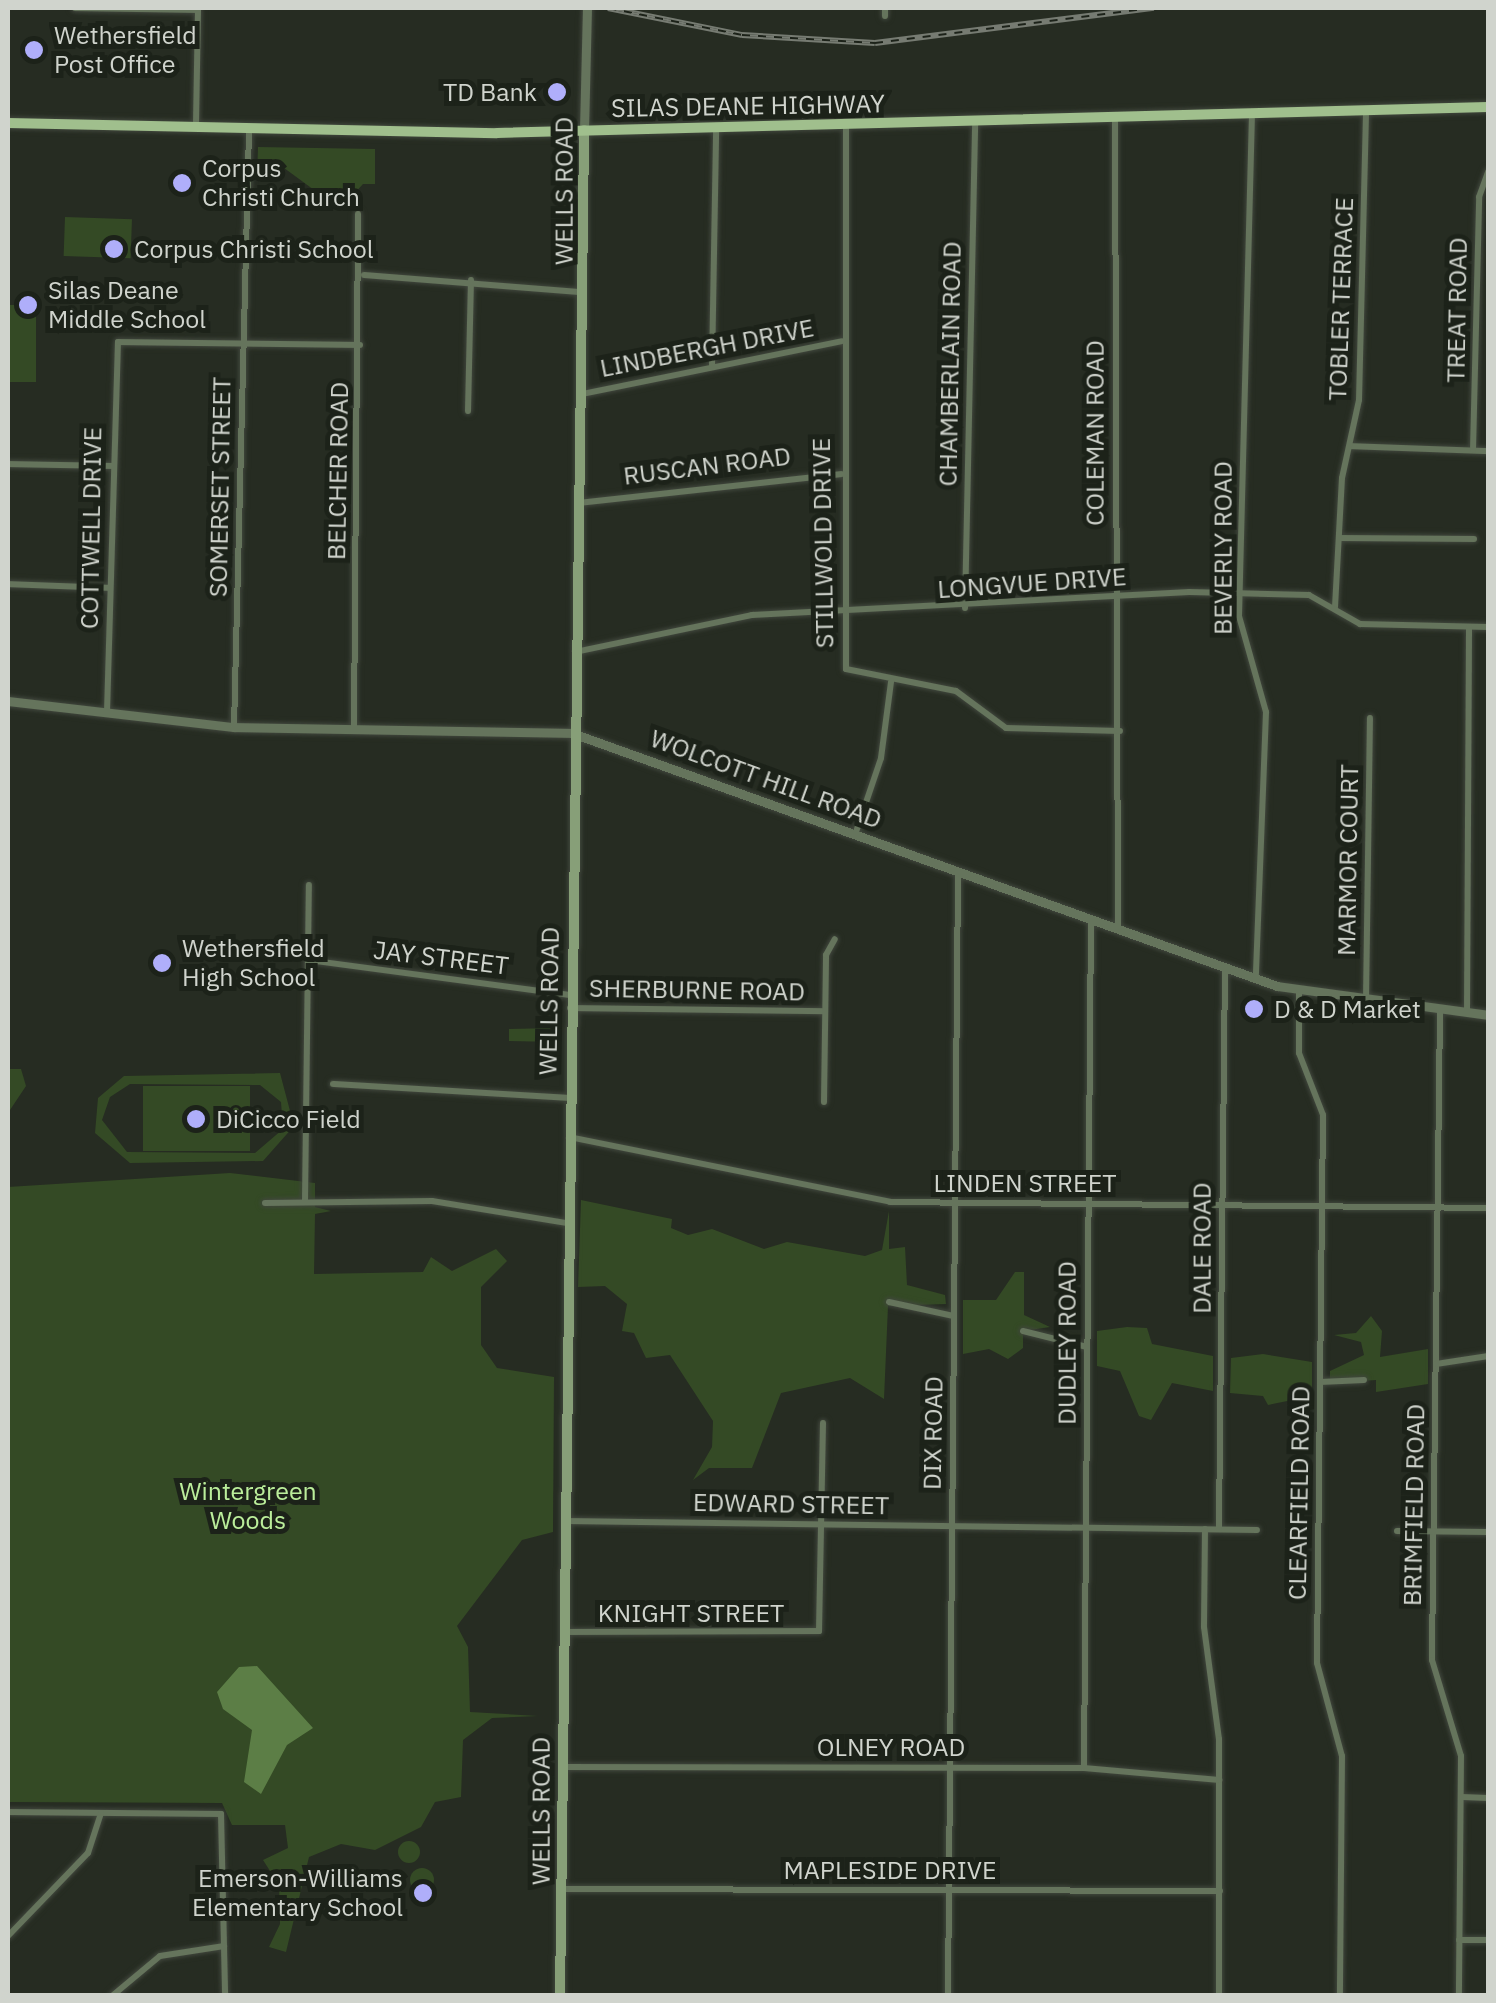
<!DOCTYPE html>
<style>
body{margin:0}
#map{position:relative;width:1496px;height:2003px;overflow:hidden;background:#262c22;font-family:"IBM Plex Sans",sans-serif}
div>[style]{position:absolute}
[style*='--x']{left:calc(var(--x)*1px);top:calc(var(--y)*1px);width:calc(var(--w)*1px);rotate:calc(var(--a)*1deg)}
.green>*{inset:0;background:#344a25;transform-origin:0 0}
.round{border-radius:50%}
.water>*{inset:0;background:#5c7e46}
.roads{filter:drop-shadow(0 0 2px #41473d) drop-shadow(0 0 2px #41473d)}
.minor>*{height:6px;margin:-3px;padding:0 3px;transform-origin:3px;border-radius:3px;background:#65745c}
.tertiary>*{height:9px;margin:-4.5px;padding:0 4.5px;transform-origin:4.5px;border-radius:4.5px;background:#65745c}
.secondary>*{height:10px;margin:-5px;padding:0 5px;transform-origin:5px;border-radius:5px;background:#879f78}
.primary>*{height:10px;margin:-5px;padding:0 5px;transform-origin:5px;border-radius:5px;background:#a0bf8d}
.rail>*{height:6px;margin-top:-3px;transform-origin:0;background:repeating-linear-gradient(90deg,#1c2219 0 8px,#767b72 0 16px);box-sizing:border-box;border-block:2px solid #767b72}
.dots>*{width:28px;height:28px;translate:-50% -50%;box-sizing:border-box;border:5px solid #1c2219;border-radius:50%}
span{translate:-50% -50%;white-space:nowrap;text-align:center;line-height:1.15;-webkit-text-stroke:10px #1c2219;paint-order:stroke}
.poi-label{font-size:25px;color:#d0d4cd}
.left{translate:0 -50%;text-align:left}
.right{translate:-100% -50%;text-align:right}
.street-label{font-size:25px;color:#d0d4cd}
.park-label{font-size:25px;color:#bbee9b}
.frame{position:absolute;inset:0;border:10px solid #d0d4cd;pointer-events:none}
</style>
<div id="map">
<div class="green">
<div style="clip-path:polygon(258px 147px,375px 149px,375px 184px,363px 184px,340px 209px,280px 165px,257px 180px)"></div>
<div style="left:65px;top:217px;width:67px;height:39px;rotate:2deg"></div>
<div style="left:8px;top:305px;width:28px;height:77px"></div>
<div style="clip-path:polygon(557px 1028px,557px 1042px,509px 1041px,509px 1029px)"></div>
<div style="clip-path:polygon(8px 1069px,21px 1069px,26px 1086px,8px 1113px)"></div>
<div style="clip-path:polygon(evenodd,280px 1073px,294px 1126px,263px 1161px,130px 1163px,95px 1133px,98px 1098px,124px 1076px,280px 1073px,130px 1084px,260px 1085px,281px 1102px,283px 1129px,255px 1153px,127px 1152px,102px 1120px,110px 1097px,130px 1084px)"></div>
<div style="left:143px;top:1086px;width:107px;height:65px"></div>
<div style="clip-path:polygon(230px 1173px,315px 1183px,315px 1207px,331px 1211px,315px 1214px,314px 1274px,423px 1272px,431px 1257px,452px 1271px,496px 1249px,507px 1261px,481px 1287px,481px 1345px,497px 1368px,554px 1377px,553px 1532px,522px 1540px,457px 1626px,468px 1647px,470px 1712px,538px 1716px,492px 1718px,463px 1740px,461px 1797px,435px 1802px,421px 1827px,375px 1850px,341px 1844px,309px 1857px,286px 1952px,269px 1947px,280px 1924px,279px 1885px,263px 1860px,288px 1848px,285px 1825px,232px 1825px,222px 1803px,8px 1802px,8px 1187px)"></div>
<div style="clip-path:polygon(581px 1200px,672px 1219px,671px 1228px,688px 1235px,712px 1229px,764px 1249px,787px 1242px,865px 1256px,882px 1250px,889px 1211px,889px 1249px,905px 1247px,907px 1285px,945px 1295px,946px 1304px,888px 1306px,884px 1399px,850px 1378px,781px 1393px,752px 1468px,709px 1468px,693px 1480px,712px 1447px,713px 1421px,670px 1355px,646px 1358px,634px 1333px,622px 1331px,627px 1304px,605px 1286px,578px 1287px)"></div>
<div style="clip-path:polygon(1015px 1272px,1024px 1272px,1024px 1315px,1050px 1327px,1023px 1331px,1023px 1348px,1008px 1359px,989px 1349px,963px 1354px,963px 1300px,996px 1300px)"></div>
<div style="clip-path:polygon(1371px 1316px,1382px 1331px,1380px 1357px,1428px 1349px,1428px 1384px,1376px 1392px,1376px 1380px,1330px 1383px,1330px 1371px,1364px 1355px,1361px 1342px,1334px 1335px,1356px 1333px)"></div>
<div style="clip-path:polygon(1127px 1327px,1147px 1328px,1152px 1344px,1213px 1356px,1213px 1391px,1172px 1383px,1151px 1420px,1139px 1416px,1120px 1371px,1097px 1366px,1097px 1331px)"></div>
<div style="clip-path:polygon(1263px 1354px,1312px 1362px,1312px 1396px,1268px 1405px,1263px 1396px,1230px 1393px,1231px 1358px)"></div>
<div class="round" style="left:398px;top:1841px;width:22px;height:22px"></div>
<div class="round" style="left:410px;top:1868px;width:24px;height:24px"></div>
</div>
<div class="water">
<div style="clip-path:polygon(257px 1666px,313px 1728px,287px 1745px,261px 1794px,244px 1782px,252px 1730px,223px 1709px,217px 1692px,239px 1667px)"></div>
</div>
<div class="roads">
<div class="minor">
<div style="--x:75;--y:8;--w:123;--a:0.9"></div>
<div style="--x:198;--y:10;--w:116;--a:91"></div>
<div style="--x:885;--y:16;--w:8;--a:-90"></div>
<div style="--x:1252;--y:113;--w:503;--a:91.48"></div>
<div style="--x:1239;--y:616;--w:100;--a:74.3"></div>
<div style="--x:1266;--y:712;--w:266;--a:92.2"></div>
<div style="--x:1115;--y:117;--w:812;--a:89.79"></div>
<div style="--x:846;--y:124;--w:545;--a:90"></div>
<div style="--x:846;--y:669;--w:112;--a:11.3"></div>
<div style="--x:956;--y:691;--w:62;--a:36.5"></div>
<div style="--x:1006;--y:728;--w:114;--a:1.5"></div>
<div style="--x:364;--y:275;--w:219;--a:4.5"></div>
<div style="--x:712;--y:367;--w:239;--a:-89"></div>
<div style="--x:582;--y:394;--w:265;--a:-11.5"></div>
<div style="--x:468;--y:411;--w:131;--a:-88.7"></div>
<div style="--x:1350;--y:446;--w:138;--a:2.1"></div>
<div style="--x:1473;--y:450;--w:253;--a:-88.6"></div>
<div style="--x:1479;--y:197;--w:27;--a:-70"></div>
<div style="--x:8;--y:464;--w:104;--a:1.1"></div>
<div style="--x:579;--y:503;--w:264;--a:-6.3"></div>
<div style="--x:1341;--y:538;--w:133;--a:0.4"></div>
<div style="--x:8;--y:584;--w:102;--a:2.2"></div>
<div style="--x:1335;--y:607;--w:129;--a:-86.9"></div>
<div style="--x:1342;--y:478;--w:80;--a:-77.7"></div>
<div style="--x:1359;--y:400;--w:289;--a:-88.6"></div>
<div style="--x:965;--y:608;--w:487;--a:-88.8"></div>
<div style="--x:575;--y:652;--w:181;--a:-11.8"></div>
<div style="--x:752;--y:615;--w:438;--a:-3"></div>
<div style="--x:1189;--y:592;--w:120;--a:1.4"></div>
<div style="--x:1309;--y:595;--w:59;--a:29.6"></div>
<div style="--x:1360;--y:624;--w:128;--a:1.3"></div>
<div style="--x:107;--y:712;--w:370;--a:-88.3"></div>
<div style="--x:118;--y:342;--w:242;--a:0.7"></div>
<div style="--x:234;--y:727;--w:598;--a:-88.56"></div>
<div style="--x:354;--y:729;--w:515;--a:-89.55"></div>
<div style="--x:856;--y:832;--w:78;--a:-71.3"></div>
<div style="--x:881;--y:758;--w:77;--a:-82.5"></div>
<div style="--x:308;--y:960;--w:263;--a:7.6"></div>
<div style="--x:1299;--y:992;--w:61;--a:90"></div>
<div style="--x:1299;--y:1053;--w:66;--a:68.8"></div>
<div style="--x:1323;--y:1115;--w:548;--a:90.63"></div>
<div style="--x:1317;--y:1663;--w:96;--a:75"></div>
<div style="--x:1342;--y:1756;--w:240;--a:90.5"></div>
<div style="--x:1366;--y:1001;--w:283;--a:-89.2"></div>
<div style="--x:570;--y:1008;--w:255;--a:0.7"></div>
<div style="--x:1440;--y:1010;--w:650;--a:90.71"></div>
<div style="--x:1432;--y:1660;--w:100;--a:73.2"></div>
<div style="--x:1461;--y:1756;--w:240;--a:90.5"></div>
<div style="--x:1467;--y:1013;--w:385;--a:-89.7"></div>
<div style="--x:333;--y:1084;--w:235;--a:3.4"></div>
<div style="--x:824;--y:1102;--w:147;--a:-89.2"></div>
<div style="--x:826;--y:955;--w:18;--a:-61"></div>
<div style="--x:569;--y:1137;--w:328;--a:11.4"></div>
<div style="--x:890;--y:1202;--w:598;--a:0.57"></div>
<div style="--x:305;--y:1201;--w:316;--a:-89.3"></div>
<div style="--x:265;--y:1203;--w:167;--a:-0.7"></div>
<div style="--x:432;--y:1201;--w:137;--a:9.3"></div>
<div style="--x:889;--y:1302;--w:66;--a:12.2"></div>
<div style="--x:1023;--y:1331;--w:66;--a:14"></div>
<div style="--x:1436;--y:1364;--w:53;--a:-8.7"></div>
<div style="--x:1320;--y:1382;--w:44;--a:-2.6"></div>
<div style="--x:565;--y:1521;--w:692;--a:0.75"></div>
<div style="--x:1219;--y:1528;--w:561;--a:-89.39"></div>
<div style="--x:1205;--y:1529;--w:98;--a:90.6"></div>
<div style="--x:1204;--y:1627;--w:113;--a:82.4"></div>
<div style="--x:1219;--y:1739;--w:257;--a:90"></div>
<div style="--x:1397;--y:1531;--w:91;--a:0.6"></div>
<div style="--x:564;--y:1632;--w:255;--a:-0.2"></div>
<div style="--x:819;--y:1631;--w:208;--a:-88.9"></div>
<div style="--x:563;--y:1767;--w:521;--a:0.11"></div>
<div style="--x:1084;--y:1768;--w:136;--a:5.1"></div>
<div style="--x:1084;--y:1768;--w:849;--a:-89.53"></div>
<div style="--x:1462;--y:1797;--w:26;--a:2"></div>
<div style="--x:8;--y:1812;--w:213;--a:0.5"></div>
<div style="--x:221;--y:1814;--w:182;--a:88.7"></div>
<div style="--x:562;--y:1889;--w:658;--a:0.17"></div>
<div style="--x:8;--y:1936;--w:115;--a:-46.1"></div>
<div style="--x:88;--y:1853;--w:42;--a:-72"></div>
<div style="--x:1459;--y:1940;--w:29;--a:0"></div>
<div style="--x:112;--y:1996;--w:62;--a:-39.8"></div>
<div style="--x:160;--y:1956;--w:65;--a:-8.9"></div>
<div style="--x:948;--y:1996;--w:1124;--a:-89.49"></div>
</div>
<div class="tertiary">
<div style="--x:584;--y:130;--w:122;--a:-88.6"></div>
<div style="--x:8;--y:701;--w:227;--a:6.6"></div>
<div style="--x:234;--y:727;--w:338;--a:1"></div>
<div style="--x:572;--y:733;--w:749;--a:19.74"></div>
<div style="--x:1277;--y:986;--w:213;--a:7.8"></div>
</div>
<div class="secondary">
<div style="--x:560;--y:1996;--w:1866;--a:-89.26"></div>
</div>
<div class="primary">
<div style="--x:8;--y:123;--w:489;--a:1.2"></div>
<div style="--x:497;--y:133;--w:991;--a:-1.5"></div>
</div>
</div>
<div class="rail">
<div style="--x:608;--y:8;--w:137;--a:11.4"></div>
<div style="--x:742;--y:35;--w:133;--a:3.4"></div>
<div style="--x:875;--y:43;--w:281;--a:-7.2"></div>
</div>
<div class="dots">
<div style="left:34px;top:50px;background:#afaefa"></div>
<div style="left:557px;top:92px;background:#afaefa"></div>
<div style="left:182px;top:183px;background:#afaefa"></div>
<div style="left:114px;top:249px;background:#afaefa"></div>
<div style="left:28px;top:305px;background:#afaefa"></div>
<div style="left:162px;top:963px;background:#afaefa"></div>
<div style="left:1254px;top:1009px;background:#afaefa"></div>
<div style="left:196px;top:1119px;background:#afaefa"></div>
<div style="left:423px;top:1893px;background:#afaefa"></div>
</div>
<div class="poi-label">
<span class="left" style="left:54px;top:50px">Wethersfield<br>Post Office</span>
<span class="right" style="left:537px;top:92px">TD Bank</span>
<span class="left" style="left:202px;top:183px">Corpus<br>Christi Church</span>
<span class="left" style="left:134px;top:249px">Corpus Christi School</span>
<span class="left" style="left:48px;top:305px">Silas Deane<br>Middle School</span>
<span class="left" style="left:182px;top:963px">Wethersfield<br>High School</span>
<span class="left" style="left:1274px;top:1009px">D &amp; D Market</span>
<span class="left" style="left:216px;top:1119px">DiCicco Field</span>
<span class="right" style="left:403px;top:1893px">Emerson-Williams<br>Elementary School</span>
</div>
<div class="street-label">
<span style="left:748px;top:106px;rotate:-1deg">SILAS DEANE HIGHWAY</span>
<span style="left:564px;top:191px;rotate:-90deg">WELLS ROAD</span>
<span style="left:1341px;top:299px;rotate:-88deg">TOBLER TERRACE</span>
<span style="left:1457px;top:310px;rotate:-89deg">TREAT ROAD</span>
<span style="left:707px;top:348px;rotate:-11deg">LINDBERGH DRIVE</span>
<span style="left:950px;top:364px;rotate:-89deg">CHAMBERLAIN ROAD</span>
<span style="left:1095px;top:433px;rotate:-90deg">COLEMAN ROAD</span>
<span style="left:707px;top:466px;rotate:-7deg">RUSCAN ROAD</span>
<span style="left:338px;top:471px;rotate:-89deg">BELCHER ROAD</span>
<span style="left:220px;top:487px;rotate:-89deg">SOMERSET STREET</span>
<span style="left:91px;top:528px;rotate:-89deg">COTTWELL DRIVE</span>
<span style="left:823px;top:543px;rotate:-91deg">STILLWOLD DRIVE</span>
<span style="left:1223px;top:548px;rotate:-90deg">BEVERLY ROAD</span>
<span style="left:1032px;top:583px;rotate:-4deg">LONGVUE DRIVE</span>
<span style="left:766px;top:779px;rotate:20deg">WOLCOTT HILL ROAD</span>
<span style="left:1348px;top:860px;rotate:-89deg">MARMOR COURT</span>
<span style="left:441px;top:958px;rotate:7deg">JAY STREET</span>
<span style="left:697px;top:990px;rotate:1deg">SHERBURNE ROAD</span>
<span style="left:549px;top:1001px;rotate:-89deg">WELLS ROAD</span>
<span style="left:1025px;top:1183px">LINDEN STREET</span>
<span style="left:1202px;top:1248px;rotate:-90deg">DALE ROAD</span>
<span style="left:1067px;top:1343px;rotate:-90deg">DUDLEY ROAD</span>
<span style="left:933px;top:1433px;rotate:-89deg">DIX ROAD</span>
<span style="left:1299px;top:1493px;rotate:-89deg">CLEARFIELD ROAD</span>
<span style="left:791px;top:1504px;rotate:1deg">EDWARD STREET</span>
<span style="left:1414px;top:1505px;rotate:-89deg">BRIMFIELD ROAD</span>
<span style="left:691px;top:1613px">KNIGHT STREET</span>
<span style="left:891px;top:1747px">OLNEY ROAD</span>
<span style="left:541px;top:1811px;rotate:-90deg">WELLS ROAD</span>
<span style="left:890px;top:1870px">MAPLESIDE DRIVE</span>
</div>
<div class="park-label">
<span style="left:248px;top:1506px">Wintergreen<br>Woods</span>
</div>
<div class="frame"></div>
</div>
